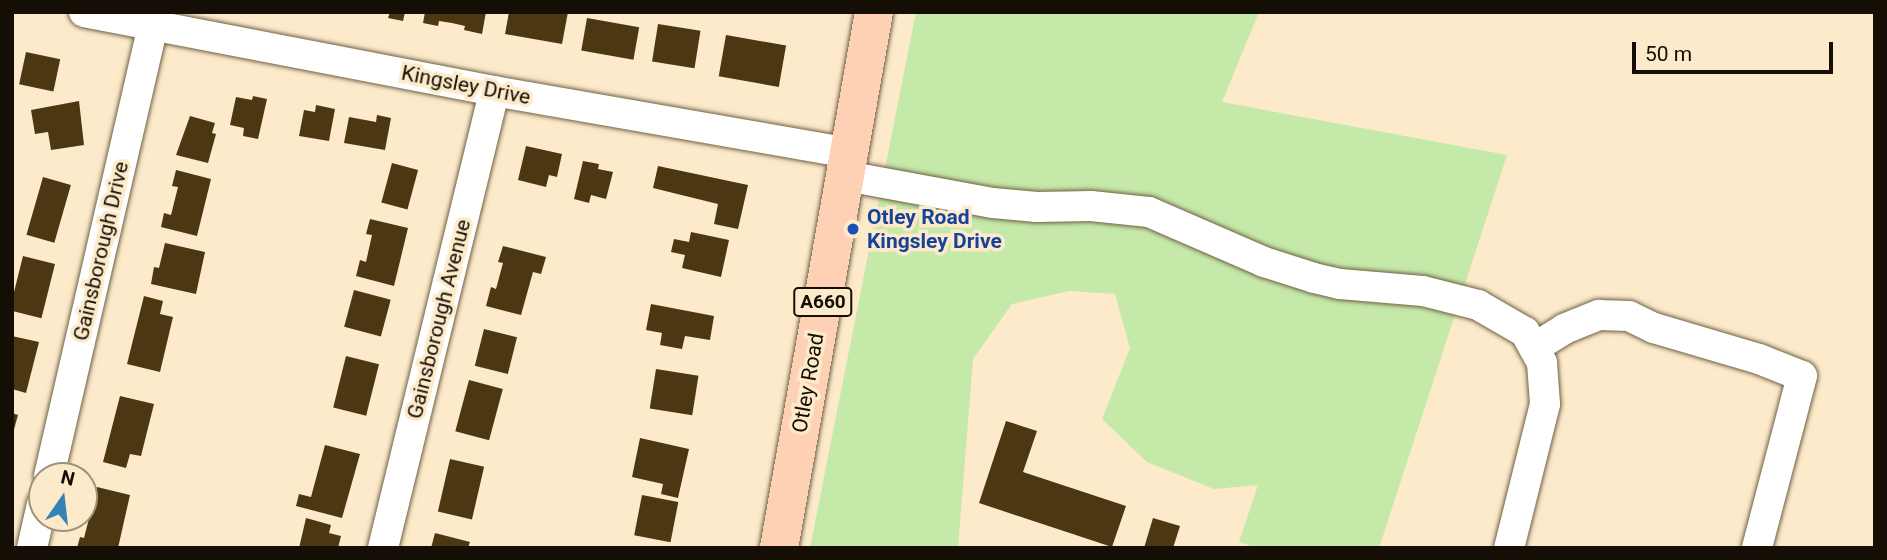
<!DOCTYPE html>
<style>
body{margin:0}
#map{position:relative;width:1887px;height:560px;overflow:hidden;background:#fceaca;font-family:Roboto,sans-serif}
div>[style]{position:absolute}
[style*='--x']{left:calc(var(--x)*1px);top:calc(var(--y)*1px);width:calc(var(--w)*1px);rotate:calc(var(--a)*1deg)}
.green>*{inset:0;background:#c5e9a9}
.building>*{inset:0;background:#4b3812;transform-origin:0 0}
.roads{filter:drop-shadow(0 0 2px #706145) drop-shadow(0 0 2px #706145)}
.minor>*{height:30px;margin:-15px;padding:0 15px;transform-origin:15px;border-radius:15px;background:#fff}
.trunk>*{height:38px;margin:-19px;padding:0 19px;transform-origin:19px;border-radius:19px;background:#fed0b4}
.dots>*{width:19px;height:19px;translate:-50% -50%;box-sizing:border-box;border:4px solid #fceaca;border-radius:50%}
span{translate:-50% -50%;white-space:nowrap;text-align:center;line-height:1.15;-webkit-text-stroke:7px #fceaca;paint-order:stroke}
.shield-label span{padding:2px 5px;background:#fceaca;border:2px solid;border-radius:5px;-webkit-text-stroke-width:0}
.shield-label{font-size:19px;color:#140e04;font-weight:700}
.street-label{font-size:21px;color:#140e04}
.transit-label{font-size:21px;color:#164399;font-weight:700}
.left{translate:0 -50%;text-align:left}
.frame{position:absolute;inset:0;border:14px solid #140e04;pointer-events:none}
.north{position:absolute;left:28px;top:462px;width:70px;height:70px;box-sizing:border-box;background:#fceaca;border:2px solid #9f927b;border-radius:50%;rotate:14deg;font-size:19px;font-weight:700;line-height:28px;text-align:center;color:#140e04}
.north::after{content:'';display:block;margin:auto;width:24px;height:32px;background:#3583b6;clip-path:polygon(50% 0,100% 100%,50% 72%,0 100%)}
.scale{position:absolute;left:1632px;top:42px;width:201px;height:32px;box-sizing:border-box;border:4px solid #140e04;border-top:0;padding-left:9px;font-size:21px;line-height:24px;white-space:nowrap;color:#140e04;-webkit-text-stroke:5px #fceaca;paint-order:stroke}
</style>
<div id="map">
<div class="green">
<div style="clip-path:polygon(916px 12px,1259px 12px,1222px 102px,1507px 155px,1379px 548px,1257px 548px,1239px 542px,1258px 485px,1214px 489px,1147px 462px,1102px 419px,1130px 348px,1115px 294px,1069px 291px,1012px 304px,973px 359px,958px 548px,810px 548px)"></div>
</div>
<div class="building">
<div style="clip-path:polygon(390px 12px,405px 12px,403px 21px,388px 18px)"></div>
<div style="clip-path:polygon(425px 12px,486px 12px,482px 34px,464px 30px,465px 26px,452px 23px,439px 21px,438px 26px,423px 23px)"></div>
<div style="clip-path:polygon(509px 12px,568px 12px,562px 44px,505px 34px)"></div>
<div style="left:587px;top:18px;width:53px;height:33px;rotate:10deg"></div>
<div style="left:658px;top:24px;width:43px;height:38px;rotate:9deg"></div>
<div style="left:726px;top:35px;width:61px;height:42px;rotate:10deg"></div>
<div style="left:26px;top:52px;width:35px;height:33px;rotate:12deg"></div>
<div style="clip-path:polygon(253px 96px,267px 99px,258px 139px,243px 136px,244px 128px,230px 125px,236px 97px,252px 100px)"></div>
<div style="clip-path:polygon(79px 101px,84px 145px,51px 150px,48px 132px,35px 134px,31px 110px)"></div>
<div style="clip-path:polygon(316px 105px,335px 109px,329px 141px,299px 136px,304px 110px,315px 112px)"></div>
<div style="clip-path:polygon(377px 115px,391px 118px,385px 150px,344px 143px,349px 117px,376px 122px)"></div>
<div style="clip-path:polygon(190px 116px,215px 123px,212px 133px,216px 134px,208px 163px,176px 155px)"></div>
<div style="clip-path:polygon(526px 146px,562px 154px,557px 177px,549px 175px,546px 187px,518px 180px)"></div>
<div style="clip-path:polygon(583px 161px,599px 164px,598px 169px,613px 172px,606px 199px,591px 195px,589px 203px,574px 199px)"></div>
<div style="left:392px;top:163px;width:27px;height:41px;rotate:15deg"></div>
<div style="clip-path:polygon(658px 166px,748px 185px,738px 229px,714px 224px,718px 204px,653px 188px)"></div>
<div style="clip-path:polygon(176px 170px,211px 179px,197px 236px,161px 227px,164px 213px,171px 215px,178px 187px,172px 186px)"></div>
<div style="left:43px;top:177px;width:29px;height:60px;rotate:16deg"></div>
<div style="clip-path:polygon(370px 219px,408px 228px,394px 286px,356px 276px,360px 260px,366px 262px,372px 235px,366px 234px)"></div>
<div style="clip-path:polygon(691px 232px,729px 240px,721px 277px,682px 268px,685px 255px,671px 252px,674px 239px,689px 242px)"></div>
<div style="clip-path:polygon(165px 243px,205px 252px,196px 294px,151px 284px,154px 267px,159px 268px)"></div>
<div style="clip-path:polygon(503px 246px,546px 257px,541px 274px,533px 272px,521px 315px,486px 306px,491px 287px,496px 289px,503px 263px,498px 262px)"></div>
<div style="left:23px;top:256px;width:33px;height:56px;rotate:14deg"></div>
<div style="left:354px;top:290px;width:38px;height:38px;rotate:15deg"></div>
<div style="clip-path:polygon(144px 296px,163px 301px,160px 314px,173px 317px,160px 372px,127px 364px)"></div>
<div style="clip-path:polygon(651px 304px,714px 316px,710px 340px,685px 336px,682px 349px,660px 345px,662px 333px,646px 330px)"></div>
<div style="left:484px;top:329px;width:34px;height:38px;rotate:14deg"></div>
<div style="clip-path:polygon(12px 336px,39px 342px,26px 393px,12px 389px)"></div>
<div style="left:346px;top:356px;width:34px;height:53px;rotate:14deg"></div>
<div style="left:656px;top:369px;width:43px;height:40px;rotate:9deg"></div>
<div style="left:469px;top:380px;width:35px;height:53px;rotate:15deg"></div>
<div style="clip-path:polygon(120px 396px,154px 404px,141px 456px,130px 454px,126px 468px,103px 462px)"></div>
<div style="clip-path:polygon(12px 413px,18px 415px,13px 433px,12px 433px)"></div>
<div style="clip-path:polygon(1006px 421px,1037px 431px,1023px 472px,1126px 506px,1112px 547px,979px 503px)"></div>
<div style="clip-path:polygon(640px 438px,689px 449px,678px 498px,661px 494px,663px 484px,632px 477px)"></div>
<div style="clip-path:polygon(325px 445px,360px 454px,342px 518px,296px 506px,299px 494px,311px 497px)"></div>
<div style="left:450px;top:459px;width:35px;height:54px;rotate:13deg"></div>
<div style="clip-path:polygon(97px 487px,130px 495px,118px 548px,77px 548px,80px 537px,84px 538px)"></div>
<div style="left:642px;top:495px;width:37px;height:41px;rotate:11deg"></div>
<div style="clip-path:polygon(306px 518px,331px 525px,329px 533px,341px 536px,338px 548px,299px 548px)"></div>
<div style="clip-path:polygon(1153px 518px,1180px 526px,1173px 548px,1144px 548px)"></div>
<div style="clip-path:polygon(435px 533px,470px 542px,468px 548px,431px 548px)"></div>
</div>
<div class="roads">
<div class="minor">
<div style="--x:84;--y:12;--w:418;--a:10.9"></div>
<div style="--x:494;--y:91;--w:361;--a:9.9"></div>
<div style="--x:846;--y:176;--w:149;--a:10.4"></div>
<div style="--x:993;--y:203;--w:44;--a:5.2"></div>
<div style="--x:1037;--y:207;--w:54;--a:-1.1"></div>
<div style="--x:1091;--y:206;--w:58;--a:5.9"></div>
<div style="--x:1149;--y:212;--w:125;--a:23.5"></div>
<div style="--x:1264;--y:262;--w:52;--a:17.7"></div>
<div style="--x:1314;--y:278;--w:27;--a:13"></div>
<div style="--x:1340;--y:284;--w:83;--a:4.8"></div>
<div style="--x:1423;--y:291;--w:57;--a:14.3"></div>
<div style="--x:1478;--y:305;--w:54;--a:29.9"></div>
<div style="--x:1525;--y:332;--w:35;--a:61"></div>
<div style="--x:1542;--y:363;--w:41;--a:85.8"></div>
<div style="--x:1545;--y:404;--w:148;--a:104"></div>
<div style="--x:1534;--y:348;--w:36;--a:-32"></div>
<div style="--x:1564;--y:329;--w:38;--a:-22"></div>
<div style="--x:1599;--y:315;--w:30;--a:2"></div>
<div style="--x:1629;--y:316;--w:28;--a:26"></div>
<div style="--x:1654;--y:328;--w:109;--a:16.4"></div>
<div style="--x:1759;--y:359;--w:46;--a:21.6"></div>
<div style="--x:1802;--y:376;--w:178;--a:104.7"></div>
<div style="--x:49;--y:476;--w:462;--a:-77"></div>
<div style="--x:32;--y:548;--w:45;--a:-77.2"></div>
<div style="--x:383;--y:548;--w:470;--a:-76.3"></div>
</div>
<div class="trunk">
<div style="--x:779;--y:548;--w:544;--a:-79.95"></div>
</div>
</div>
<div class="dots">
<div style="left:853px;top:229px;background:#1a4fb4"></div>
</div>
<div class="shield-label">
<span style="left:823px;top:302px">A660</span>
</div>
<div class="street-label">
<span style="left:466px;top:85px;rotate:11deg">Kingsley Drive</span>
<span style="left:101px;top:251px;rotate:-77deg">Gainsborough Drive</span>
<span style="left:439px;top:319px;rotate:-76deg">Gainsborough Avenue</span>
<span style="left:808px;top:383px;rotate:-80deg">Otley Road</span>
</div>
<div class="transit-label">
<span class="left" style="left:867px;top:229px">Otley Road<br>Kingsley Drive</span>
</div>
<div class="frame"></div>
<div class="north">N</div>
<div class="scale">50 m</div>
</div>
